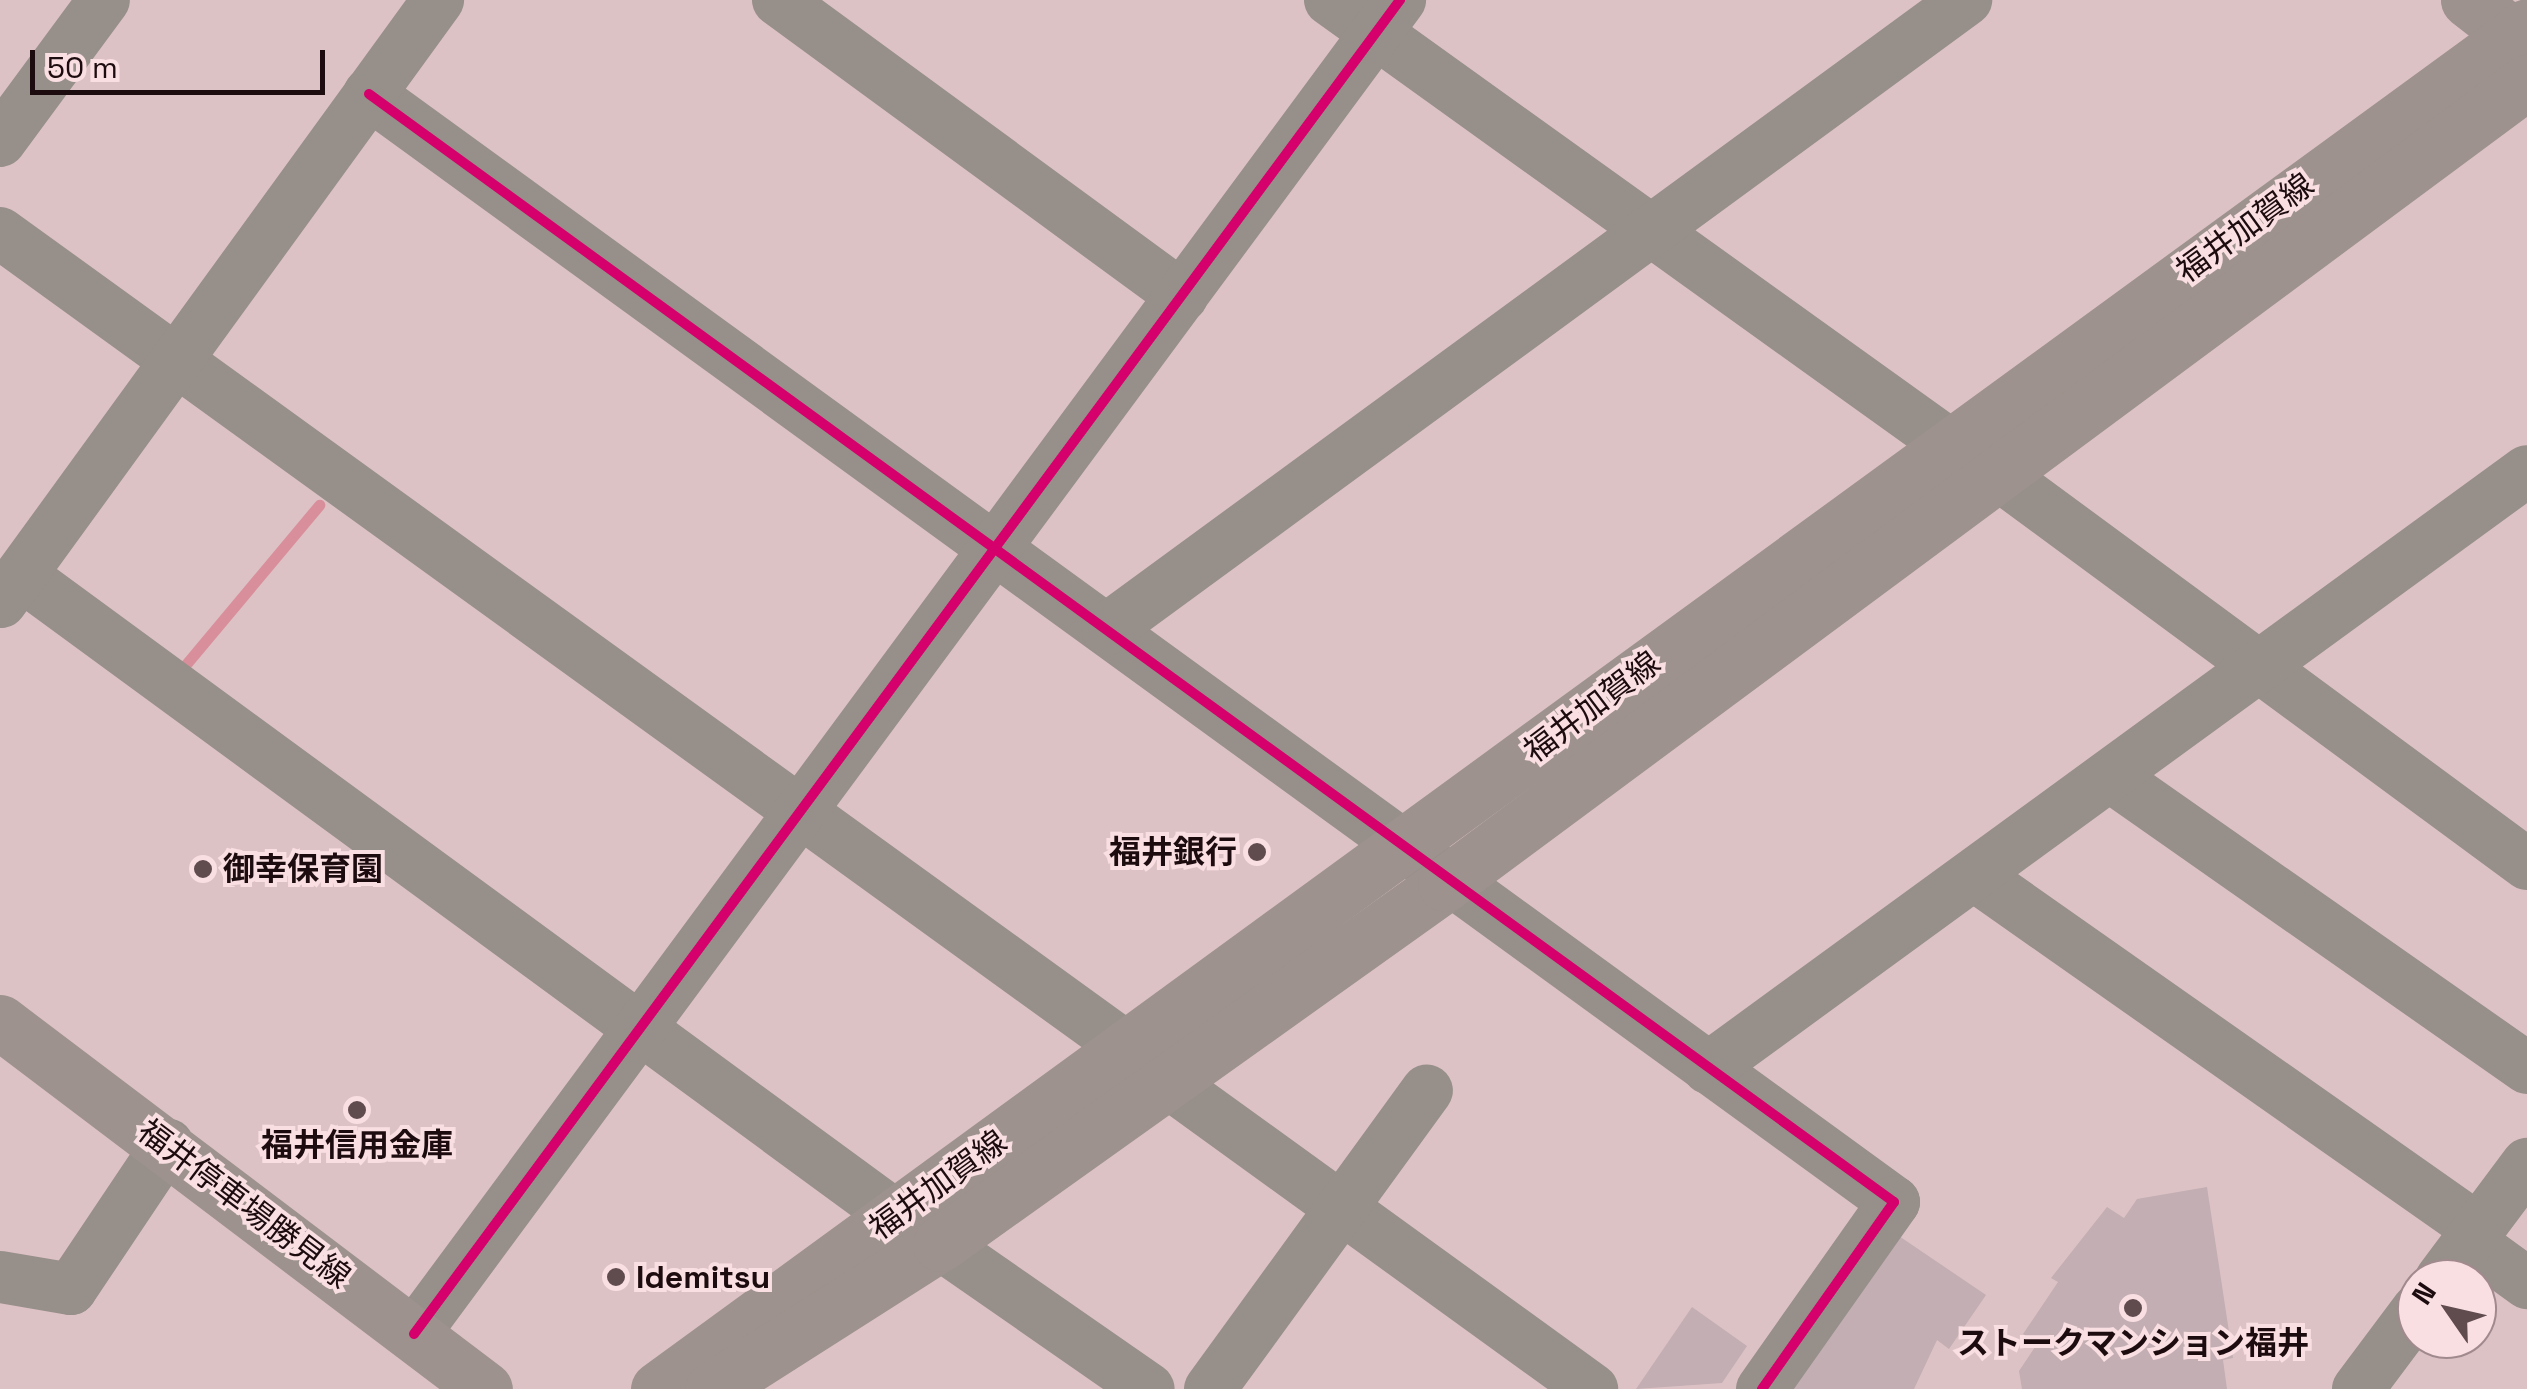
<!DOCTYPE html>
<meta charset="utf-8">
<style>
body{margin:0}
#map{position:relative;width:2527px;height:1389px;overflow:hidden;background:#ddc2c5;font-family:"Space Grotesk","Noto Sans JP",sans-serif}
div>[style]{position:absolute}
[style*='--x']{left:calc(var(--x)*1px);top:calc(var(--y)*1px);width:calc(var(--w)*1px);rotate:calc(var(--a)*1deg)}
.stream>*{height:11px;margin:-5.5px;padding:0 5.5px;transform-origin:5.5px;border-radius:5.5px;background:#d88f9b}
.building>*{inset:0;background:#c2aeb3}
.minor>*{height:52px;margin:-26px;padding:0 26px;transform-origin:26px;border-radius:26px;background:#978f8a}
.major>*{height:55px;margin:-27.5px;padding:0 27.5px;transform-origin:27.5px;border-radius:27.5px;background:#9d928d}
.cycleway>*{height:10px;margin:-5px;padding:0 5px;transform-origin:5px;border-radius:5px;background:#d6006c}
.dots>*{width:28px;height:28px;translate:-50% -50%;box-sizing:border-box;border:5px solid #f9dee2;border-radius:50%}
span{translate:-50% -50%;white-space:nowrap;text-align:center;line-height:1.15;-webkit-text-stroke:8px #f9dee2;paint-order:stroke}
.street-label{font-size:32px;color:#1d0c0f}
.poi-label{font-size:32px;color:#1d0c0f;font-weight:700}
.right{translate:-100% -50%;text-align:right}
.left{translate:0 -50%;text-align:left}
.north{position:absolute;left:2397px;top:1259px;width:100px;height:100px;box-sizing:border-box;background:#f9dee2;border:2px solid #a18a8e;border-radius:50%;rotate:304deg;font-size:28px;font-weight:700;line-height:40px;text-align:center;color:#1d0c0f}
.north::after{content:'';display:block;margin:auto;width:35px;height:45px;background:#604c4f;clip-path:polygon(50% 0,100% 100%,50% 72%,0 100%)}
.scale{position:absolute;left:30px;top:50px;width:295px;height:45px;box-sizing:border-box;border:5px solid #1d0c0f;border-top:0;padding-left:12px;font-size:30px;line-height:35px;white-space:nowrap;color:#1d0c0f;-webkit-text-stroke:8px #f9dee2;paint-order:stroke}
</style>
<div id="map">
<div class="stream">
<div style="--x:177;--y:675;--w:222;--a:-50.1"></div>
</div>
<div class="building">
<div style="clip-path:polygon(2207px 1187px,2233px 1358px,2223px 1360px,2227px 1389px,2022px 1389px,2019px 1371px,2037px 1344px,2023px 1334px,2058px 1282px,2051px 1278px,2107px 1207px,2124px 1218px,2137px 1199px)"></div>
<div style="clip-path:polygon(1896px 1234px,1986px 1295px,1949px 1349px,1937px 1340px,1914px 1389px,1791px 1389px)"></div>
<div style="clip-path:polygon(1692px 1307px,1747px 1346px,1722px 1383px,1636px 1389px)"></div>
</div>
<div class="minor">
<div style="--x:778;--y:0;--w:501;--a:36.23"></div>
<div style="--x:1330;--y:0;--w:758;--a:35.66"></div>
<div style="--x:369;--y:94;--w:1885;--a:36"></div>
<div style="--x:1894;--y:1202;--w:229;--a:125.2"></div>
<div style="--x:0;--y:141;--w:175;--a:-53.6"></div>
<div style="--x:0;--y:233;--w:1391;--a:35.87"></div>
<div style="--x:1995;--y:472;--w:661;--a:36.38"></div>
<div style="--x:21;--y:575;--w:1085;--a:36.23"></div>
<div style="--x:1;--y:602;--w:744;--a:-54.02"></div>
<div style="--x:1107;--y:629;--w:1065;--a:-36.21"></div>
<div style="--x:2110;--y:776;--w:509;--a:35"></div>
<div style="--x:1974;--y:875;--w:616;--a:35.08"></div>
<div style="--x:1708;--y:1068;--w:1013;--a:-36.09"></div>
<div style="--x:1166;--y:1081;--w:526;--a:35.87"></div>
<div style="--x:2469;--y:1241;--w:72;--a:35.9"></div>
<div style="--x:940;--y:1244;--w:254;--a:34.8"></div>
<div style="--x:0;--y:1277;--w:72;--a:9.6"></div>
<div style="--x:71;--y:1289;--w:174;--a:-56.2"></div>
<div style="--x:2441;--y:1279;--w:144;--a:-53.2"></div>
<div style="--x:414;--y:1334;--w:1659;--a:-53.53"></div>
<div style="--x:1210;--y:1389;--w:369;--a:-54"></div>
<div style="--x:2358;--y:1389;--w:99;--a:-53.2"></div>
</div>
<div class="major">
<div style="--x:2468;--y:0;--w:75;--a:37.9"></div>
<div style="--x:0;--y:1022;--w:608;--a:37.11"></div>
<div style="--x:658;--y:1389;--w:2313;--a:-36.1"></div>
<div style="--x:712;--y:1389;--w:270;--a:-32.5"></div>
<div style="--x:940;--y:1244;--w:620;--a:-35.48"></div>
<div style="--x:1445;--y:884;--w:1347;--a:-36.55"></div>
</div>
<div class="cycleway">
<div style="--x:369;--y:94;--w:1885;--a:36"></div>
<div style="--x:1894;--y:1202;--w:229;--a:125.2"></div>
<div style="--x:414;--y:1334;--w:1659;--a:-53.53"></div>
</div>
<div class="dots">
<div style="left:1257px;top:852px;background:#604c4f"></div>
<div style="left:203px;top:869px;background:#604c4f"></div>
<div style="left:357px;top:1110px;background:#604c4f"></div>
<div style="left:616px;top:1277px;background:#604c4f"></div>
<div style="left:2133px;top:1308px;background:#604c4f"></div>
</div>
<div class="street-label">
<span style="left:2245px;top:228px;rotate:-36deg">福井加賀線</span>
<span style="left:1592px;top:707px;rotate:-37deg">福井加賀線</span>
<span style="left:938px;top:1185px;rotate:-36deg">福井加賀線</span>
<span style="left:244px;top:1204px;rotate:37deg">福井停車場勝見線</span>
</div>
<div class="poi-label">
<span class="right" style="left:1237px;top:852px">福井銀行</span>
<span class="left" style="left:223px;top:869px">御幸保育園</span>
<span style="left:357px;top:1145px">福井信用金庫</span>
<span class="left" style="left:636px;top:1277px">Idemitsu</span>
<span style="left:2133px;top:1343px">ストークマンション福井</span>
</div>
<div class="north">N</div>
<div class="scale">50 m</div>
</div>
